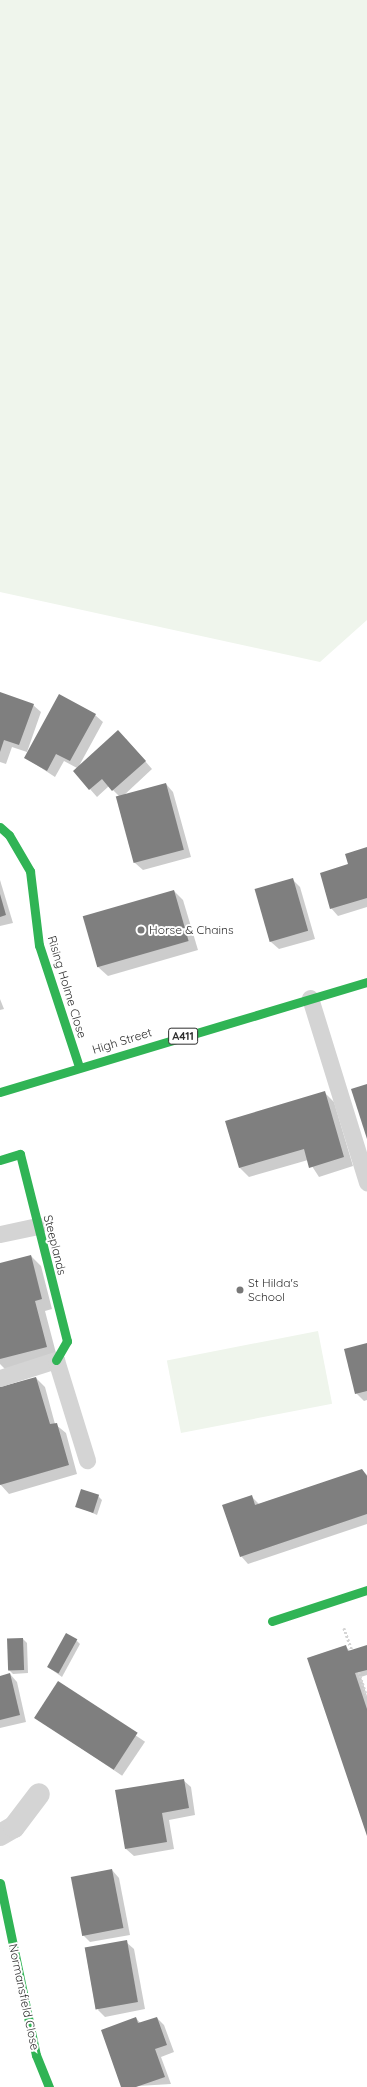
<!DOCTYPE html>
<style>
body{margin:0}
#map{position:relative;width:367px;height:2087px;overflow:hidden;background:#fff;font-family:Quicksand,sans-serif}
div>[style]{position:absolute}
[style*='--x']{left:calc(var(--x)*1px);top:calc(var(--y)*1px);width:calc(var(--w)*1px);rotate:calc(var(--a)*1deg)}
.green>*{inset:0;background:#eff5ec;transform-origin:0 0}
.shadow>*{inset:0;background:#0003;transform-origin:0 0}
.building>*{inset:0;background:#7f7f7f;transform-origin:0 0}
.path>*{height:2.5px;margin-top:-1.25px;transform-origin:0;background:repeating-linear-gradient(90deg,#d4d4d4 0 2px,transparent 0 4px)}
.lane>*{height:17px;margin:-8.5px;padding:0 8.5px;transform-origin:8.5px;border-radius:8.5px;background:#d4d4d4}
.street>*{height:22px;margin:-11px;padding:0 11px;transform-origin:11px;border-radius:11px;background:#d4d4d4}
.fast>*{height:9px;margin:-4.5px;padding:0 4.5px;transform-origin:4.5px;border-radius:4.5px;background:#30b455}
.dots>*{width:11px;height:11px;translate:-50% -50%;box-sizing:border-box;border:2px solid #fff;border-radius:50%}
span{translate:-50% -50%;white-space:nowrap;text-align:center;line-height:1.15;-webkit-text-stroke:4px #fff;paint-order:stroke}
.shield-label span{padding:1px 3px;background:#fff;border:1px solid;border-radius:3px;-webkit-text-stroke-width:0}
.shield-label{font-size:11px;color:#2f2f2f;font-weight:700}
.poi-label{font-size:12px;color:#2f2f2f}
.left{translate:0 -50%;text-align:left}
.street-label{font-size:12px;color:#2f2f2f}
</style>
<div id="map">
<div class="green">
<div style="clip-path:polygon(0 0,367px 0,367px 620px,320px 662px,0 592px)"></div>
<div style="left:318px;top:1331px;width:74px;height:154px;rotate:79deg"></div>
</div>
<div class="shadow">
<div style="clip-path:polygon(0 693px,33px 705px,41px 712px,27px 752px,12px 747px,6px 764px,0 762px)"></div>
<div style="clip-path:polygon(95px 715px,103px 722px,79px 766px,126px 739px,152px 769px,122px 797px,166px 784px,173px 792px,191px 857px,143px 870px,135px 863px,120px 797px,109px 786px,97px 797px,74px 771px,77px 768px,64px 761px,55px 777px,26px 758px)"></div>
<div style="clip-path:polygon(367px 848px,367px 907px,338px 916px,331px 908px,349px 865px)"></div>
<div style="clip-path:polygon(292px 879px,300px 887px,315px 939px,279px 949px,271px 942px)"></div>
<div style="clip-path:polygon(0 880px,13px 923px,0 926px)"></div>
<div style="clip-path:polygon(174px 891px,183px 900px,198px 950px,108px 976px,98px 967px,84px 918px)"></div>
<div style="clip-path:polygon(0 999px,4px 1009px,0 1010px)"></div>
<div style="clip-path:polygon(325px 1093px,334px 1102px,353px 1166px,319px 1177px,308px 1160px,249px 1177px,240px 1168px,226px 1122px)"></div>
<div style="clip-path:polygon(31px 1256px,41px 1266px,52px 1309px,45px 1311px,57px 1357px,6px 1370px,0 1364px,0 1264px)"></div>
<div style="clip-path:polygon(367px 1344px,367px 1400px,364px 1401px,356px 1393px)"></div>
<div style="clip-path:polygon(36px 1378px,45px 1387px,55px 1424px,66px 1433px,77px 1474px,9px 1494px,0 1484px,0 1388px)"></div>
<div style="clip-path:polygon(362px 1470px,367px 1475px,367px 1524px,248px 1564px,241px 1556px,251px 1496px,259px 1504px)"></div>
<div style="clip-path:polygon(98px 1496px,102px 1500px,97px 1515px,77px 1506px)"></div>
<div style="clip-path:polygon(23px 1639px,27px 1643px,28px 1673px,13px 1674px,9px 1670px)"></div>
<div style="clip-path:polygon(76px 1640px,80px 1644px,62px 1677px,48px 1667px)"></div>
<div style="clip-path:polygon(367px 1646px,367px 1675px,361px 1677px,367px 1696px,367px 1834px,346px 1647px,350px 1651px)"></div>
<div style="clip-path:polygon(10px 1674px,17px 1682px,26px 1722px,0 1728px,0 1677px)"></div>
<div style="left:58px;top:1683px;width:105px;height:41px;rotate:34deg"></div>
<div style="clip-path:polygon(183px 1780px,191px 1787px,195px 1815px,169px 1820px,174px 1849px,134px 1856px,126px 1849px)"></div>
<div style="clip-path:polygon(112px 1870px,119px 1878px,130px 1935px,90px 1942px,83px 1935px)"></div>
<div style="clip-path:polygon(126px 1942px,134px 1949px,145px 2009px,105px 2017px,98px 2010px)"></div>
<div style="clip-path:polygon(136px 2018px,141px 2024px,157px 2018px,164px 2025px,174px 2052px,161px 2057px,171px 2084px,122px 2087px)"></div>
</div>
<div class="building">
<div style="clip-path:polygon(0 692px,34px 704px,19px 745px,4px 740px,0 752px)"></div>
<div style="clip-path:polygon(59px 694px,96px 714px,70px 761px,56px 754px,47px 771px,24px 758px)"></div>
<div style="clip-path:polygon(118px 730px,146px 761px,112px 791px,102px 779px,89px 790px,73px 771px)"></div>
<div style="left:166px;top:783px;width:69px;height:52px;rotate:75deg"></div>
<div style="clip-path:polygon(367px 847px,367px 898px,330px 909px,320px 873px,348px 864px,345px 854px)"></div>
<div style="left:293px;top:878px;width:55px;height:40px;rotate:74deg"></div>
<div style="left:174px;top:890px;width:53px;height:95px;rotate:74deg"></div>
<div style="clip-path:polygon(0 894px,6px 915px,0 917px)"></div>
<div style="clip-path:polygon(367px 1084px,367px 1139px,351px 1089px)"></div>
<div style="clip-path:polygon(325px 1091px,344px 1157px,309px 1168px,304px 1149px,239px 1168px,225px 1121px)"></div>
<div style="clip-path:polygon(31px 1255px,42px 1299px,35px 1301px,47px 1347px,0 1359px,0 1263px)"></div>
<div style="clip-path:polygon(367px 1343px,367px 1391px,355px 1394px,344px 1349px)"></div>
<div style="clip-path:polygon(36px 1377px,50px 1424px,57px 1423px,69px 1465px,0 1485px,0 1387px)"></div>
<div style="clip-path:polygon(362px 1469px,367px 1476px,367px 1514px,240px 1557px,222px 1505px,252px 1495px,255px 1505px)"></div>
<div style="left:81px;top:1489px;width:19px;height:19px;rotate:18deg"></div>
<div style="left:66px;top:1633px;width:13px;height:39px;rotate:29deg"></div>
<div style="left:23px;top:1638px;width:32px;height:16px;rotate:88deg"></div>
<div style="clip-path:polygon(346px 1645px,348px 1651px,367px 1645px,367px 1670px,355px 1673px,367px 1709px,367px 1836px,307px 1658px)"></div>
<div style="clip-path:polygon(10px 1673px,20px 1715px,0 1720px,0 1676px)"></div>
<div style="left:58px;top:1681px;width:95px;height:44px;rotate:33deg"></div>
<div style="clip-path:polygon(184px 1779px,189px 1808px,162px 1813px,167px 1842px,125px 1849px,115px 1790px)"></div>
<div style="left:112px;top:1869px;width:60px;height:42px;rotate:79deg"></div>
<div style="left:127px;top:1940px;width:63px;height:43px;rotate:80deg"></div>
<div style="clip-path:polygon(136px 2017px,138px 2023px,157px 2017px,167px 2045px,155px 2049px,165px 2077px,136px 2087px,121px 2087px,101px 2030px)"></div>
</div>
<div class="path">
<div style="--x:344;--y:1628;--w:23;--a:70"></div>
<div style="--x:359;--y:1672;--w:25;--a:72"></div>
</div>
<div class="lane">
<div style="--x:310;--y:998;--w:193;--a:72.8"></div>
<div style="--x:0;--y:1234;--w:39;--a:-12"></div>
<div style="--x:0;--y:1378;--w:59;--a:-17.8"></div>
<div style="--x:56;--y:1360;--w:105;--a:72.8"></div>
</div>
<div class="street">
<div style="--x:0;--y:1835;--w:16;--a:-30"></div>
<div style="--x:14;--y:1827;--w:41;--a:-52.9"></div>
</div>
<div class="fast">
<div style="--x:0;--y:827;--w:12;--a:42"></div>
<div style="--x:9;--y:835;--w:42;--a:59.7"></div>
<div style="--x:30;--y:871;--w:75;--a:83.1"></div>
<div style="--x:39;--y:945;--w:128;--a:71.8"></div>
<div style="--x:0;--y:1092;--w:383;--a:-16.7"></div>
<div style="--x:0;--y:1160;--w:21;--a:-17"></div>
<div style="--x:20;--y:1154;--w:193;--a:75.9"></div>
<div style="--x:67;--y:1341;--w:22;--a:120"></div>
<div style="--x:272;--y:1621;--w:100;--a:-18.1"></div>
<div style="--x:0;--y:1883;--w:176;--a:78.2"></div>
<div style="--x:36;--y:2055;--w:35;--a:68"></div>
</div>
<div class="dots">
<div style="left:141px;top:930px;background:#787878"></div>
<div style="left:240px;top:1290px;background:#787878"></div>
</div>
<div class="shield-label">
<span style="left:183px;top:1036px">A411</span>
</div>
<div class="poi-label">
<span class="left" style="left:149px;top:930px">Horse &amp; Chains</span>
<span class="left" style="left:248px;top:1290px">St Hilda's<br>School</span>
</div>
<div class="street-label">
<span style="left:67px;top:987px;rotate:73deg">Rising Holme Close</span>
<span style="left:122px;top:1041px;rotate:-17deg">High Street</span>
<span style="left:55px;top:1245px;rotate:76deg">Steeplands</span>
<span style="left:24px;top:1997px;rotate:78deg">Normansfield Close</span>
</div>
</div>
